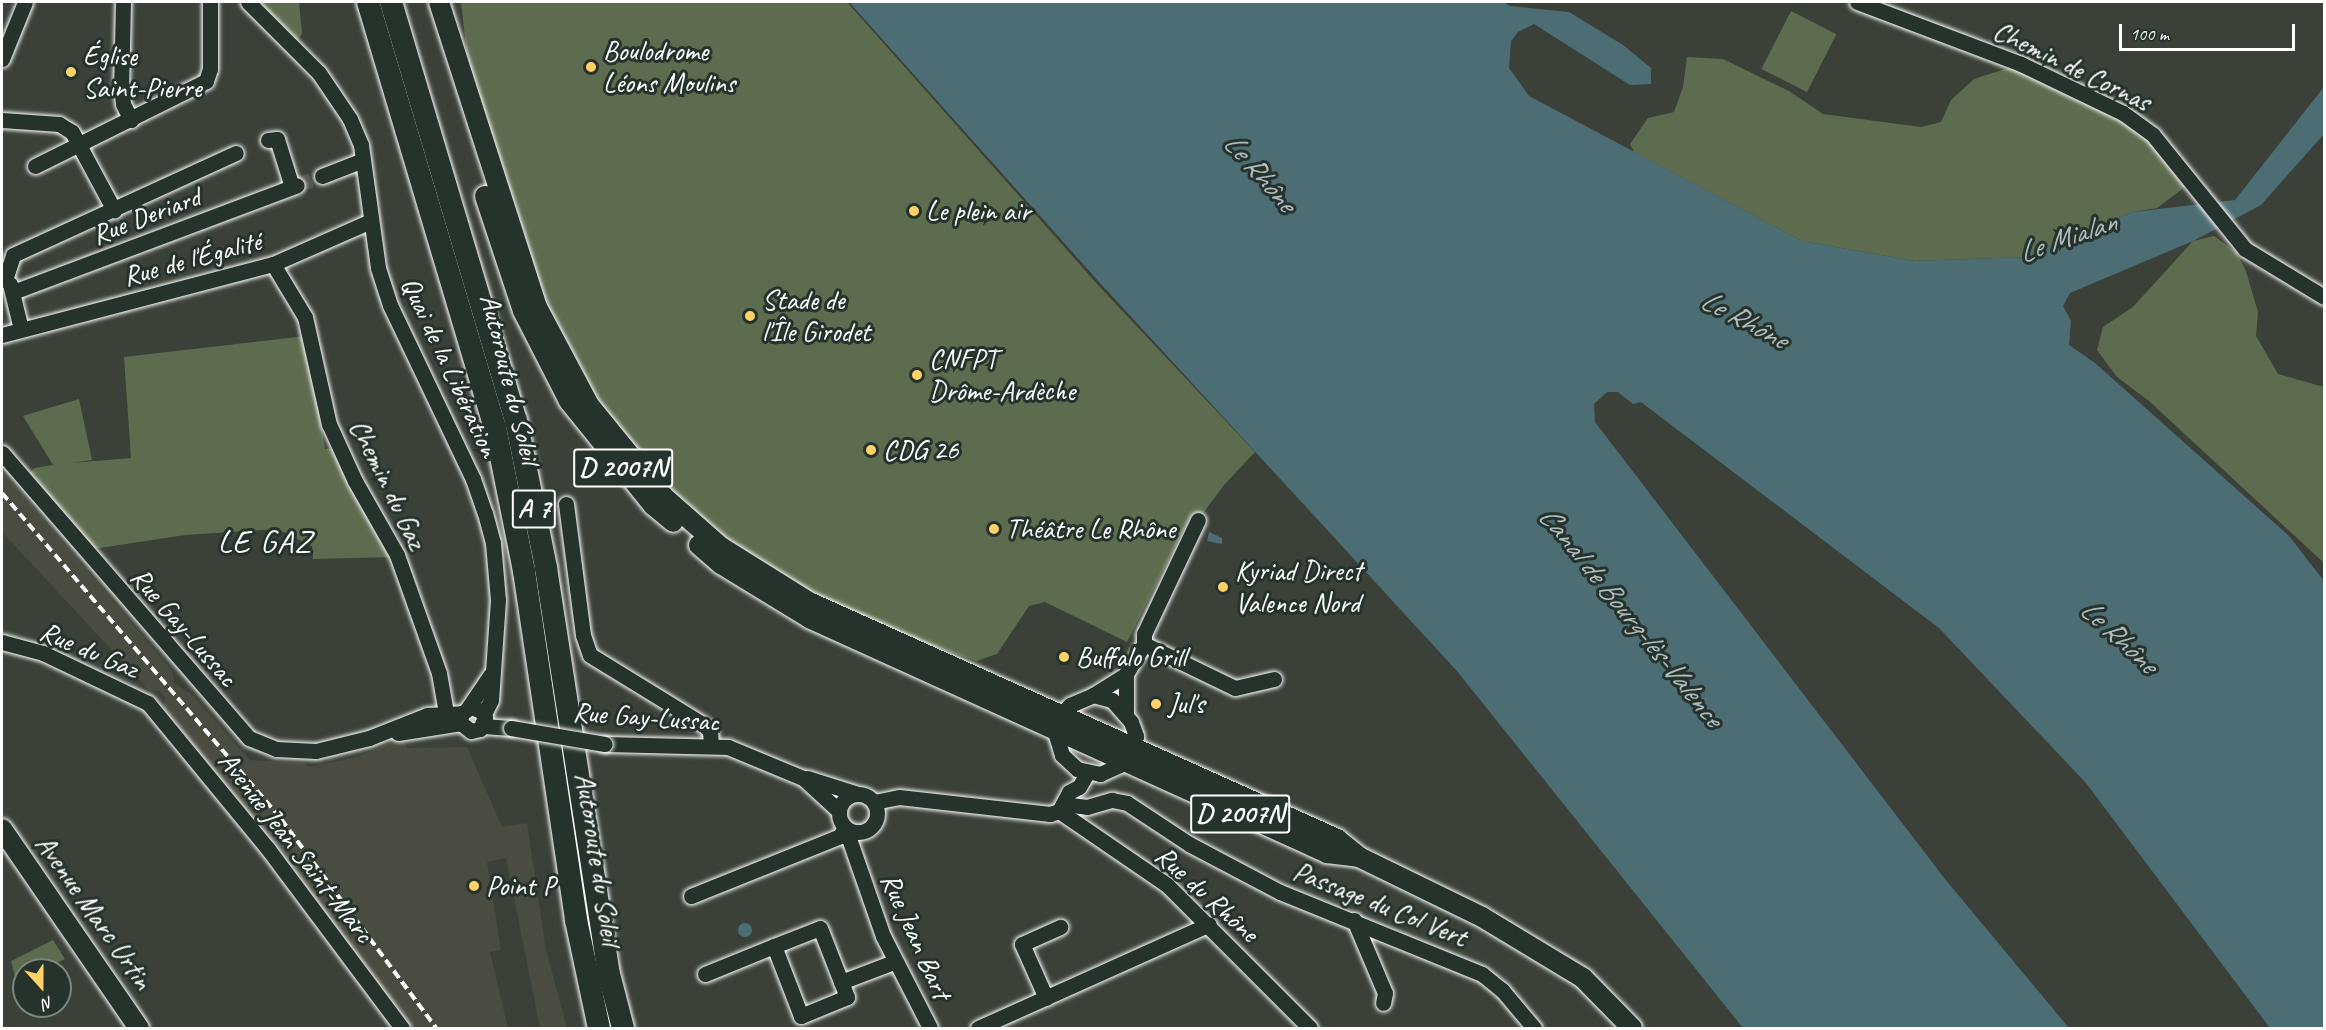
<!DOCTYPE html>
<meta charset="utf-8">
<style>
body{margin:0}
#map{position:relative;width:2326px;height:1030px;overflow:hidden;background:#3b4139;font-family:Caveat,sans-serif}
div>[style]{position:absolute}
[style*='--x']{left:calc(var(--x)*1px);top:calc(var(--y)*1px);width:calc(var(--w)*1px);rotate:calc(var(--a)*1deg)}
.built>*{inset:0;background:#4a4b41}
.green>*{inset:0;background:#5d6c4e;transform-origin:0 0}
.water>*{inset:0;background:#4d6d74}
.round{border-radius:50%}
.minor-tunnel>*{height:15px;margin-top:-7.5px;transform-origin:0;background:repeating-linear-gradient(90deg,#4f544d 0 15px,transparent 0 23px)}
.roads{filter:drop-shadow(0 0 2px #fff) drop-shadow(0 0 2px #fff)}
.minor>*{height:15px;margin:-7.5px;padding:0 7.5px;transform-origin:7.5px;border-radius:7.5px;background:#26332d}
.minor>.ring{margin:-7.5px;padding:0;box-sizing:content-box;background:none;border:15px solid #26332d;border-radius:50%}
.major>*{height:20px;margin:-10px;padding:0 10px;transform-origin:10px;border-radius:10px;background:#26332d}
.highway>*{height:22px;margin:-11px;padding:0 11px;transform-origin:11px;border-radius:11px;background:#26332d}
.rail>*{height:4px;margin-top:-2px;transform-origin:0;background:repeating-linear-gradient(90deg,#fff 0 9px,transparent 0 13.5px)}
.bridges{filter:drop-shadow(0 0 2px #fff) drop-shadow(0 0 2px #fff)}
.minor-bridge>*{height:15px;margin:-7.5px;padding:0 7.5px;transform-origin:7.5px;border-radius:7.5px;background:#26332d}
.dots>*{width:16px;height:16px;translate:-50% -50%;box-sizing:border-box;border:3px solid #26332d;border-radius:50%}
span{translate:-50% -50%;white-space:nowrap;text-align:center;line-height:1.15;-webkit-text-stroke:6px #26332d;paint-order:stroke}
.shield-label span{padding:2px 4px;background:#26332d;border:2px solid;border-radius:4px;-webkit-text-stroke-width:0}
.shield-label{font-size:27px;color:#fff;font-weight:700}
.poi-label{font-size:28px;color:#fff}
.left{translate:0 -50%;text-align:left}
.street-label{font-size:28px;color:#fff}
.water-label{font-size:30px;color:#afbdc0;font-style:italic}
.quarter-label{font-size:32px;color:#fff;letter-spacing:1.5px}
.frame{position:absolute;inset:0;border:3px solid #fff;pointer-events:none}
.north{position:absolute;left:12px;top:958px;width:60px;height:60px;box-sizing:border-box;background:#26332d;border:2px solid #7d8581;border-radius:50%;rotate:159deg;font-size:16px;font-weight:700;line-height:24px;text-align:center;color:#fff}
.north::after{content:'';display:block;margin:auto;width:21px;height:27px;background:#ffd166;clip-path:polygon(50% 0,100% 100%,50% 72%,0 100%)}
.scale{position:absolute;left:2119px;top:24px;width:176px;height:27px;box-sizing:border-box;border:3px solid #fff;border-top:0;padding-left:8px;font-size:18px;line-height:21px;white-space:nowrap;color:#fff;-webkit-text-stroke:4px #26332d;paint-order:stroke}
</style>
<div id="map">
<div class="built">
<div style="clip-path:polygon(2px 471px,173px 672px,174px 683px,191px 694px,250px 760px,304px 763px,309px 767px,357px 757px,403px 738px,407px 748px,467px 747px,502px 827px,527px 823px,546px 950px,567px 1028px,540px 1028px,506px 858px,487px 862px,501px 950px,490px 952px,508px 1028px,408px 1028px,162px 711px,165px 698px,159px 691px,149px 690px,2px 532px)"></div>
</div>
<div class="green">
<div style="clip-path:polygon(256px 2px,299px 2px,302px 34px,295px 43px)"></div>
<div style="clip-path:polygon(461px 2px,847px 2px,1098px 285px,1255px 452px,1224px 485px,1198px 520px,1191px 515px,1127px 642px,1045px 602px,1029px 606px,997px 654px,976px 661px,809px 602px,721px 547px,589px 405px,537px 307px,475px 123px)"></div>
<div style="left:1791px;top:11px;width:51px;height:65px;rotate:27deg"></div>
<div style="clip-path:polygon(1687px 57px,1723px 59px,1789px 91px,1823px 114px,1921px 127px,1941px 122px,1951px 100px,1974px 79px,2021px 64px,2123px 113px,2193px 181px,2157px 208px,2133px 212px,2024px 257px,1915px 261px,1802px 241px,1634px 152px,1630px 144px,1648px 118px,1674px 112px,1683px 87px)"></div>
<div style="clip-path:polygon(2214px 236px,2236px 252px,2246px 271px,2258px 312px,2256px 336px,2278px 374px,2324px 387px,2324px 563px,2149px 401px,2117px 377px,2097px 350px,2103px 327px,2133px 307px,2193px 241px)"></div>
<div style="clip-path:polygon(306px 336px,325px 449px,336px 448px,394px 557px,313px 559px,312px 546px,277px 529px,185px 535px,93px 549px,29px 473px,35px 468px,53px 465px,23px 416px,79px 399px,92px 460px,71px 463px,131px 458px,124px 357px)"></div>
<div style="clip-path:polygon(53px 940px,65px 959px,41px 970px,24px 970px,24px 978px,19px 981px,15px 977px,11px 961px)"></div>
</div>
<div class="water">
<div style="clip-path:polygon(849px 2px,1504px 2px,1510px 6px,1569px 12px,1623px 45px,1651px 68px,1651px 84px,1630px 85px,1534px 24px,1518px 32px,1511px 41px,1509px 68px,1529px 96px,1802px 241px,1915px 261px,2024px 257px,2133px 212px,2235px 200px,2324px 87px,2324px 134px,2261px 205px,2193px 241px,2070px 293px,2063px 306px,2071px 321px,2069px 345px,2095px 363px,2289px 536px,2324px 581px,2324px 1028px,2270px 1028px,2086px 783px,1939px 628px,1641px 402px,1633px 404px,1618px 392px,1607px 392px,1594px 404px,1595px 422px,1945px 879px,2069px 1028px,1743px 1028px,1457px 671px,1100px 283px)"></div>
<div style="clip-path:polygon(1209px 532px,1222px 538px,1222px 544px,1207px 541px)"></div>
<div class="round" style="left:738px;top:923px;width:14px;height:14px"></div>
</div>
<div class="minor-tunnel">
<div style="--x:297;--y:185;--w:27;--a:-20"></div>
</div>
<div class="roads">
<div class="minor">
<div style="--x:123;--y:2;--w:85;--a:91.3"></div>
<div style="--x:121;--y:87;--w:17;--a:83"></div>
<div style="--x:123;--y:104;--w:18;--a:63"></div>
<div style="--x:248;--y:2;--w:100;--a:45"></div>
<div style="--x:319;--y:73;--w:55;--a:56"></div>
<div style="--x:350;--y:119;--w:28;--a:67"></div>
<div style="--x:361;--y:145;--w:124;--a:82.1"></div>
<div style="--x:378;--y:268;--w:39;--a:72"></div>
<div style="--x:390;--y:305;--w:193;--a:64.5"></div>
<div style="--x:473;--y:479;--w:36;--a:71"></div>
<div style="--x:485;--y:513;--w:31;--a:75"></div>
<div style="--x:493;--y:543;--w:57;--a:85"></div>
<div style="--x:498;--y:600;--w:100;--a:94"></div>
<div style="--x:491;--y:700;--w:16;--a:117"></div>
<div style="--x:1857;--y:2;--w:175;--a:20.7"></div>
<div style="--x:2021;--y:64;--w:113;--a:25.7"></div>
<div style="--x:2123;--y:113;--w:37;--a:36"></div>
<div style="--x:2153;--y:135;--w:146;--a:51.1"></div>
<div style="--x:2245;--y:249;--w:92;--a:31.3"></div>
<div style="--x:2;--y:59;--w:61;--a:-68"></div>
<div style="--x:2;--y:120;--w:57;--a:4"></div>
<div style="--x:59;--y:124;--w:15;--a:32"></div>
<div style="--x:72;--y:132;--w:89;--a:61.7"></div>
<div style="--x:268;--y:140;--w:9;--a:-6"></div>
<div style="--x:277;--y:139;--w:50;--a:72.6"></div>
<div style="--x:35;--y:166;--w:191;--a:-26.4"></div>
<div style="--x:206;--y:81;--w:13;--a:-72"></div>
<div style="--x:210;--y:69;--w:67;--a:-90"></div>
<div style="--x:322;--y:176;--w:44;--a:-21.3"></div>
<div style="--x:273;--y:264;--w:62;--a:58.9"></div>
<div style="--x:305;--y:317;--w:110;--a:77.4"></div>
<div style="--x:329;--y:424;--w:63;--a:65.5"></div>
<div style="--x:355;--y:481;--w:85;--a:60.4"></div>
<div style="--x:397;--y:555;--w:125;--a:70.4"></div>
<div style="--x:439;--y:673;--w:39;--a:80"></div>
<div style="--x:446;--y:711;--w:32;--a:39"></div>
<div style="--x:471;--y:731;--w:9;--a:-13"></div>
<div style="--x:480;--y:729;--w:13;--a:-67"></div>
<div style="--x:485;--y:717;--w:7;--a:-124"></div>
<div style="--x:481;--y:711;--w:11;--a:-158"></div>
<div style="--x:471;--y:707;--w:11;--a:146"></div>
<div style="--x:462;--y:713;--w:7;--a:106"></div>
<div style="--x:5;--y:280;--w:26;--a:-72"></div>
<div style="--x:13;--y:255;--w:245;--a:-24.6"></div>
<div style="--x:10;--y:284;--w:46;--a:76.3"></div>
<div style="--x:13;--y:292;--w:303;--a:-20.6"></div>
<div style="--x:2;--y:335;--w:280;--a:-14.7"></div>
<div style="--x:273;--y:264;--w:107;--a:-23.7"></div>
<div style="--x:2;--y:453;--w:377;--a:49.1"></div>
<div style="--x:249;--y:738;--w:29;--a:22"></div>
<div style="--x:276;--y:749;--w:40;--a:2.9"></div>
<div style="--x:316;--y:751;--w:55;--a:-13.8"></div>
<div style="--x:369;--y:738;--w:62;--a:-21.6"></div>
<div style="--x:427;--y:715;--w:35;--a:-3"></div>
<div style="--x:566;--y:504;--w:132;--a:82.6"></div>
<div style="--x:583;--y:635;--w:21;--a:71"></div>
<div style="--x:590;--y:655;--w:134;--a:31.6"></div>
<div style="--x:704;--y:725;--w:8;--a:45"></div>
<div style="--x:710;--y:731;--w:13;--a:86"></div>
<div style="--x:2;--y:642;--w:42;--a:15"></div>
<div style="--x:43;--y:653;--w:116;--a:25.5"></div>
<div style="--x:148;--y:703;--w:189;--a:50.6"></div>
<div style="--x:268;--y:849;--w:224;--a:53.2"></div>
<div style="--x:1144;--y:644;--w:101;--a:25.8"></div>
<div style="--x:1235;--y:688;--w:40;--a:-13"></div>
<div style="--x:1093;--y:695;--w:39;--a:-32"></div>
<div style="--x:468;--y:708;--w:40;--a:-56"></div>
<div style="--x:1126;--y:713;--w:39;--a:-90"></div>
<div style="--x:1126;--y:674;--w:35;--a:-59"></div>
<div style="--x:1144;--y:644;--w:10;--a:-90"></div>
<div style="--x:1144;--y:634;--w:126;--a:-64.7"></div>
<div style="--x:1061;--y:715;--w:13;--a:-48"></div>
<div style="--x:1070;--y:705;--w:25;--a:-23"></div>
<div style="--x:1093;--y:695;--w:20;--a:15"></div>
<div style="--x:1112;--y:700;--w:29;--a:49"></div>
<div style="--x:1131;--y:722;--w:15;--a:70"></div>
<div style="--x:1136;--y:736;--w:10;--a:107"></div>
<div style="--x:483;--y:726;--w:28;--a:4"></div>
<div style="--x:1055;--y:732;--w:24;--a:73"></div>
<div style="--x:1062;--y:755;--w:21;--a:43"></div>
<div style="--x:1077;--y:769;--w:24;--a:12"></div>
<div style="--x:1100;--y:774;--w:27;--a:-24"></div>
<div style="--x:398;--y:733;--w:64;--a:-9"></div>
<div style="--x:605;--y:744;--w:123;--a:1.4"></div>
<div style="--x:728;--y:747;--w:81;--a:22.5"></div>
<div style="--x:803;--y:778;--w:49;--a:42.5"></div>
<div style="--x:807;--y:778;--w:53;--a:17.4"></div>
<div class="ring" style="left:839px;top:794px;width:23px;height:23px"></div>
<div style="--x:874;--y:802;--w:25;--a:-11"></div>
<div style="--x:899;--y:797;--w:152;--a:6.4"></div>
<div style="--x:1050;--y:814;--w:9;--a:-18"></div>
<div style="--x:1059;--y:811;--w:21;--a:-62"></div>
<div style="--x:1069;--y:792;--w:11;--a:-27"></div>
<div style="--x:1079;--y:787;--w:16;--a:-60"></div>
<div style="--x:1063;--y:804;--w:24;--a:7"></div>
<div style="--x:1087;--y:807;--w:26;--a:-16"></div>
<div style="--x:1112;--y:800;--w:15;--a:11"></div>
<div style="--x:1127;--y:803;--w:74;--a:33.5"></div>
<div style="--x:1189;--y:844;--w:103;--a:27.8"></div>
<div style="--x:1280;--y:892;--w:218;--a:22.1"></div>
<div style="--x:1482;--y:974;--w:26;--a:39"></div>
<div style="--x:1502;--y:990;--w:50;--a:49.9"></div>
<div style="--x:1059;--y:811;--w:131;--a:34.4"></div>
<div style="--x:1167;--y:885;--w:202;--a:45"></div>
<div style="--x:845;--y:827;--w:115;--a:70.8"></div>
<div style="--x:883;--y:936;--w:103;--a:62.9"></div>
<div style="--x:691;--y:896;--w:161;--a:-21.9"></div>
<div style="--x:840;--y:836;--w:10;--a:-61"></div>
<div style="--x:1354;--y:920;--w:79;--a:67"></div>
<div style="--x:1385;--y:993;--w:10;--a:101"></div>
<div style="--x:820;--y:928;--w:74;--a:68.6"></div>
<div style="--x:847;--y:997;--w:50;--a:157.6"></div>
<div style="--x:801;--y:1016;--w:75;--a:-111.1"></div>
<div style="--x:774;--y:946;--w:49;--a:-21.4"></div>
<div style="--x:705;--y:974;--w:74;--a:-22.1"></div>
<div style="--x:841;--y:982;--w:57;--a:-20.7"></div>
<div style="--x:1046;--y:998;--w:59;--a:-114"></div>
<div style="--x:1022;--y:944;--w:42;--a:-24.1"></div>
<div style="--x:978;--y:1028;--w:253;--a:-24.2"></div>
</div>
<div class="major">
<div style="--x:439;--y:2;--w:320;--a:72.2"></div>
<div style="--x:537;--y:307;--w:111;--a:62"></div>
<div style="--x:589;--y:405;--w:119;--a:50.8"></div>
<div style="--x:664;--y:497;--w:76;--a:41.3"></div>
<div style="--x:721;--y:547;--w:104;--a:32"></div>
<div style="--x:809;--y:602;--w:579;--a:24.17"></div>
<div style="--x:1337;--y:839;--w:28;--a:39"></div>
<div style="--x:1359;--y:857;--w:137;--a:26"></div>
<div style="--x:1482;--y:917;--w:118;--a:31.1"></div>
<div style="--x:1583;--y:978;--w:70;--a:45.6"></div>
<div style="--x:485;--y:196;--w:121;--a:71.7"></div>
<div style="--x:523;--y:311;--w:101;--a:62.9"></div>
<div style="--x:569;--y:401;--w:134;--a:51.1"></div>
<div style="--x:653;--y:505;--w:26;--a:40"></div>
<div style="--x:699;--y:545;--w:29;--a:41"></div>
<div style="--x:721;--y:564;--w:105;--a:31.4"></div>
<div style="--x:811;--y:619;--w:567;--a:24.39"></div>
<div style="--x:1327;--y:853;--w:32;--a:7"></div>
<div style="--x:2;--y:829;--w:242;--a:55.5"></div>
</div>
<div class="highway">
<div style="--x:368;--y:2;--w:444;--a:73.4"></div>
<div style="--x:495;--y:427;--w:147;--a:78.6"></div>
<div style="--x:524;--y:571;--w:353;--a:81.5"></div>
<div style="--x:576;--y:920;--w:110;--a:78"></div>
<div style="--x:391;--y:2;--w:436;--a:73.4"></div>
<div style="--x:516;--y:420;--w:151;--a:78.5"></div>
<div style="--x:546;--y:568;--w:411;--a:81.2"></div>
<div style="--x:609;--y:974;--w:56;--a:75.5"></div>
</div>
</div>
<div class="rail">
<div style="--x:2;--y:493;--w:429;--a:49.4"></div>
<div style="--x:281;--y:819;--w:260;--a:53.4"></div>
</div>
<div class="bridges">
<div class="minor-bridge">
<div style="--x:511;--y:728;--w:95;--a:9.7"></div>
</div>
</div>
<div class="dots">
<div style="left:591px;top:67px;background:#ffd166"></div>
<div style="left:71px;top:72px;background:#ffd166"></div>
<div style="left:914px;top:211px;background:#ffd166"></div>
<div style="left:750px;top:316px;background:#ffd166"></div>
<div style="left:917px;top:375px;background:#ffd166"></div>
<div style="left:871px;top:450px;background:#ffd166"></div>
<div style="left:994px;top:529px;background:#ffd166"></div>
<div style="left:1223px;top:587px;background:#ffd166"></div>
<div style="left:1064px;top:657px;background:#ffd166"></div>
<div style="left:1156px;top:704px;background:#ffd166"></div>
<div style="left:474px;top:886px;background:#ffd166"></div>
</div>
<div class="shield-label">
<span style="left:623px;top:468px">D 2007N</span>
<span style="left:534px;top:509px">A 7</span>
<span style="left:1240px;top:814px">D 2007N</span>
</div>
<div class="poi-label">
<span class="left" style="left:603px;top:67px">Boulodrome<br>Léons Moulins</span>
<span class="left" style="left:83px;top:72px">Église<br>Saint-Pierre</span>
<span class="left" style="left:926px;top:211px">Le plein air</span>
<span class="left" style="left:762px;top:316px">Stade de<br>l'Île Girodet</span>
<span class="left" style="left:929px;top:375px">CNFPT<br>Drôme-Ardèche</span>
<span class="left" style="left:883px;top:450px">CDG 26</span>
<span class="left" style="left:1006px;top:529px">Théâtre Le Rhône</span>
<span class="left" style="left:1235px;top:587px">Kyriad Direct<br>Valence Nord</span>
<span class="left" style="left:1076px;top:657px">Buffalo Grill</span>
<span class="left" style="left:1168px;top:704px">Jul's</span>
<span class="left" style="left:486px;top:886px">Point P</span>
</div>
<div class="street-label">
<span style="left:2072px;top:66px;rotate:26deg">Chemin de Cornas</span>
<span style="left:146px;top:216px;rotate:-21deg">Rue Deriard</span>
<span style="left:192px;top:259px;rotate:-15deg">Rue de l'Égalité</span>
<span style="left:450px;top:367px;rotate:65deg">Quai de la Libération</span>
<span style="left:510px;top:379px;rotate:76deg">Autoroute du Soleil</span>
<span style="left:388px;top:484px;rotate:64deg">Chemin du Gaz</span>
<span style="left:184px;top:627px;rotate:49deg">Rue Gay-Lussac</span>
<span style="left:89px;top:650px;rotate:23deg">Rue du Gaz</span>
<span style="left:646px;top:717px;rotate:4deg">Rue Gay-Lussac</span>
<span style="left:296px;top:847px;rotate:52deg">Avenue Jean Saint-Marc</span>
<span style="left:598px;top:859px;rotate:81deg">Autoroute du Soleil</span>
<span style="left:1207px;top:894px;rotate:42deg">Rue du Rhône</span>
<span style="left:1380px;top:904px;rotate:22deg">Passage du Col Vert</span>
<span style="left:94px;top:912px;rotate:55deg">Avenue Marc Urtin</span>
<span style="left:916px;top:936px;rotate:66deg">Rue Jean Bart</span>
</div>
<div class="water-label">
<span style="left:1260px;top:172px;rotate:49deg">Le Rhône</span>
<span style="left:2067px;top:237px;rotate:-19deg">Le Mialan</span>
<span style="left:1744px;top:319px;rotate:28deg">Le Rhône</span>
<span style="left:1631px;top:616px;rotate:51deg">Canal de Bourg-lès-Valence</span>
<span style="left:2119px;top:636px;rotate:43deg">Le Rhône</span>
</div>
<div class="quarter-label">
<span style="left:265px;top:542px">LE GAZ</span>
</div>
<div class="frame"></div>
<div class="north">N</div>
<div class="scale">100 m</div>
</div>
